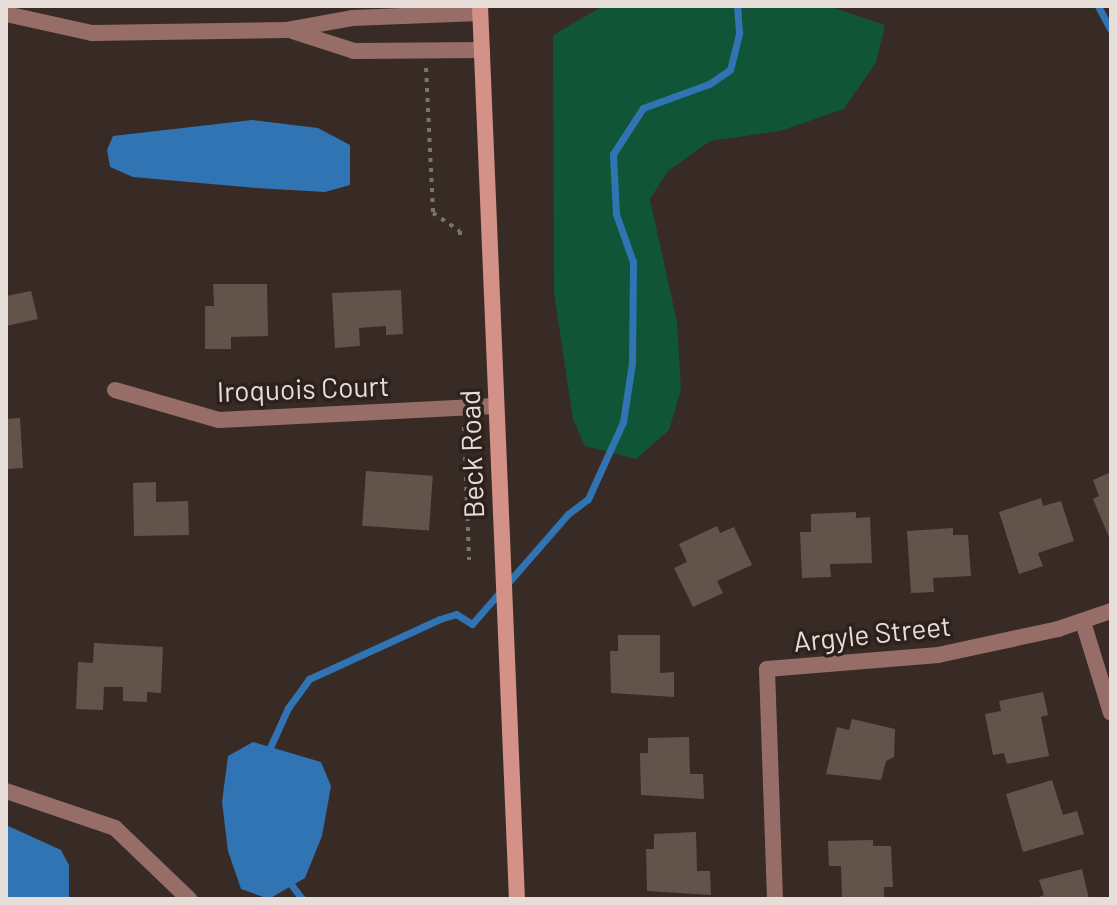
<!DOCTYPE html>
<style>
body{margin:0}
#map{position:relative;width:1117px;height:905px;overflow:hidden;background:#382a24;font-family:Barlow,sans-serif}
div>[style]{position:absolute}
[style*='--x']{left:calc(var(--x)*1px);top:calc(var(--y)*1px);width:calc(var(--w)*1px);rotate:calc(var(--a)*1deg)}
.green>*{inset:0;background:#105538}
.water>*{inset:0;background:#3174b4}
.stream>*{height:7px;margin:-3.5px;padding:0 3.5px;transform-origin:3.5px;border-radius:3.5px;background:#3174b4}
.building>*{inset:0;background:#63544b;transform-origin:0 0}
.path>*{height:4px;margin-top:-2px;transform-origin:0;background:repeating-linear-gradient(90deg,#7e726d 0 4px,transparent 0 10px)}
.minor>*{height:16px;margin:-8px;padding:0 8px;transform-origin:8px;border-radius:8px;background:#976d68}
.secondary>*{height:16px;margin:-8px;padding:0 8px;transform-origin:8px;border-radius:8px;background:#d39188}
span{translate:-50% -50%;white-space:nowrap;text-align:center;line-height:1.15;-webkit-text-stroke:7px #2e201a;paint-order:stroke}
.street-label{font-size:28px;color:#e7deda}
.frame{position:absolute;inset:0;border:8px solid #e7deda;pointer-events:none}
</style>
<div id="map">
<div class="green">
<div style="clip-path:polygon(603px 6px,828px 6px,885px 25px,876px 62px,844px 109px,780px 131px,710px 141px,668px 171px,650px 199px,677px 322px,681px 390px,669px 430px,636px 459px,585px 446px,573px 419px,554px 293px,553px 35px)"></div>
</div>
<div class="water">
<div style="clip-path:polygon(252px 120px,318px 128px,350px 145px,350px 185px,325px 192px,256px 188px,133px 177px,110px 167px,107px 150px,113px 136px)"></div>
<div style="clip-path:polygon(253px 742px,321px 762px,331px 786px,322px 836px,305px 878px,269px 899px,241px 889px,228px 851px,222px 802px,228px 756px)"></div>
<div style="clip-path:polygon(6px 825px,61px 850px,69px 865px,69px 899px,6px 899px)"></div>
</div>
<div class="stream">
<div style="--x:1098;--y:6;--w:27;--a:62"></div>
<div style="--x:267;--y:754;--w:51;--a:-65.5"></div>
<div style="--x:288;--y:708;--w:36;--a:-54"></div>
<div style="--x:309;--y:679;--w:144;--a:-24.6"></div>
<div style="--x:440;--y:619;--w:17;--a:-17"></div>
<div style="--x:456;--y:614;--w:19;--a:32"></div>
<div style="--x:472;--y:624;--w:146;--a:-48.9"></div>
<div style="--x:568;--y:514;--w:25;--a:-37"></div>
<div style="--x:588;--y:499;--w:85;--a:-65.6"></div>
<div style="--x:623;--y:422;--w:60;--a:-81.3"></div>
<div style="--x:632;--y:363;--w:101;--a:-89.4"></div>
<div style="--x:633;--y:262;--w:51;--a:-109.5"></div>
<div style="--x:616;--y:214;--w:60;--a:-92.9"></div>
<div style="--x:613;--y:154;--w:55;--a:-56.9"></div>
<div style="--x:643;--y:108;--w:70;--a:-20"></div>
<div style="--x:709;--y:84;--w:25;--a:-34"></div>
<div style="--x:730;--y:70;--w:38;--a:-76"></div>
<div style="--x:739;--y:33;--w:27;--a:-94"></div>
<div style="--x:287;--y:879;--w:25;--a:53"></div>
</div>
<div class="building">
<div style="clip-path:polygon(213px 284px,267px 284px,268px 336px,231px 337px,231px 349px,205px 349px,205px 306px,214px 306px)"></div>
<div style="clip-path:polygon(401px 290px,403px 334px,386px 335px,386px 326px,359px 328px,360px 346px,335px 348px,332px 293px)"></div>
<div style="clip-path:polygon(31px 291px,38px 319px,6px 326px,6px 296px)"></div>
<div style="clip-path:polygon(20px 418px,23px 468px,6px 469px,6px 419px)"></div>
<div style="left:366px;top:471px;width:67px;height:55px;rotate:4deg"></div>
<div style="clip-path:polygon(1111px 472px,1111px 542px,1093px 499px,1099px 496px,1093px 480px)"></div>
<div style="clip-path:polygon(156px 482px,156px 502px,188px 501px,189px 535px,134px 536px,133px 483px)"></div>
<div style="clip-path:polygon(1041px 498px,1043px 506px,1061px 501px,1074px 541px,1038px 553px,1043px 566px,1019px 574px,999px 512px)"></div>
<div style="clip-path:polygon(856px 512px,856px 518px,870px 517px,872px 563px,830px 564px,831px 577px,802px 578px,800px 532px,811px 532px,811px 514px)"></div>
<div style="clip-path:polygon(717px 526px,720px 533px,734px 527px,752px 565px,717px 581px,723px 593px,693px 607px,674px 568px,687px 562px,679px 544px)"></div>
<div style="clip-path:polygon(953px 528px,953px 535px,968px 535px,971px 576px,933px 578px,934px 592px,911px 593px,907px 531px)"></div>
<div style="clip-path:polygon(618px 635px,660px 635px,660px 673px,674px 672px,674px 697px,611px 693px,610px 651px,618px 651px)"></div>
<div style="clip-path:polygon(94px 643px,163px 647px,161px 693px,147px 692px,147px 702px,123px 701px,123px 687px,104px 687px,103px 710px,76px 709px,78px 662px,93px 663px)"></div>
<div style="clip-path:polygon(1043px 692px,1048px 715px,1041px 717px,1049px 756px,1007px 764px,1004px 753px,993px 755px,985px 714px,1001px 711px,999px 701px)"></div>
<div style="clip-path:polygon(852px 719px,895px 729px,894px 757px,886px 761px,881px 780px,826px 774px,837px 727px,849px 730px)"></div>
<div style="clip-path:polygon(689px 737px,690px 774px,703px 774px,704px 799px,641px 795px,640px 753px,648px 753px,648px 738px)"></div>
<div style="clip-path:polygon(1052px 780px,1063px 815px,1077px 811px,1084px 834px,1023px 852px,1006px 794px)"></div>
<div style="clip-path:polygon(696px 832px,697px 871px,710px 871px,711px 895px,647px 891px,646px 849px,654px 849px,654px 834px)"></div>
<div style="clip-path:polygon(873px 840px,873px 846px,891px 846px,893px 887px,884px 887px,884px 899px,842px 899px,841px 866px,829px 866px,828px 841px)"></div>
<div style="clip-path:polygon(1082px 869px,1089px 899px,1034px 899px,1044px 895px,1039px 880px)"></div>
</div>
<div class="path">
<div style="--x:426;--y:68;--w:145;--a:87.2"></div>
<div style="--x:433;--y:213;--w:32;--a:34"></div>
<div style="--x:460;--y:231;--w:8;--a:90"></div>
<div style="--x:464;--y:427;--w:133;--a:87.8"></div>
</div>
<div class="minor">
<div style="--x:6;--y:14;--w:88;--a:12.5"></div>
<div style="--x:92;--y:33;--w:194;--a:-0.9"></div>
<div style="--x:286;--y:30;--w:67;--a:-10.3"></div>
<div style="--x:352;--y:18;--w:128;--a:-2.2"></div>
<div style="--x:292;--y:31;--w:65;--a:17.9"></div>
<div style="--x:354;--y:51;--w:128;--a:-0.4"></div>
<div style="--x:115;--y:390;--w:108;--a:16.1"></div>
<div style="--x:219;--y:420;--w:276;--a:-2.9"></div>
<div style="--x:1083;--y:622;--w:95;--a:72.9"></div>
<div style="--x:6;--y:791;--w:115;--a:18.7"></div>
<div style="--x:115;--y:828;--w:103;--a:43.8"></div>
<div style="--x:775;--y:899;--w:230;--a:-92"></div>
<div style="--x:767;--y:669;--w:172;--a:-4.7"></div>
<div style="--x:938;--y:655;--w:123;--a:-12.2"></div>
<div style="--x:1058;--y:629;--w:56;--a:-18.8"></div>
</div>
<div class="secondary">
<div style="--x:480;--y:6;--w:894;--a:87.63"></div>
</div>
<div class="street-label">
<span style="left:303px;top:388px;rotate:-2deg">Iroquois Court</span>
<span style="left:471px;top:454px;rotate:-92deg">Beck Road</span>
<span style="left:872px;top:633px;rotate:-6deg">Argyle Street</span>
</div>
<div class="frame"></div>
</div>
